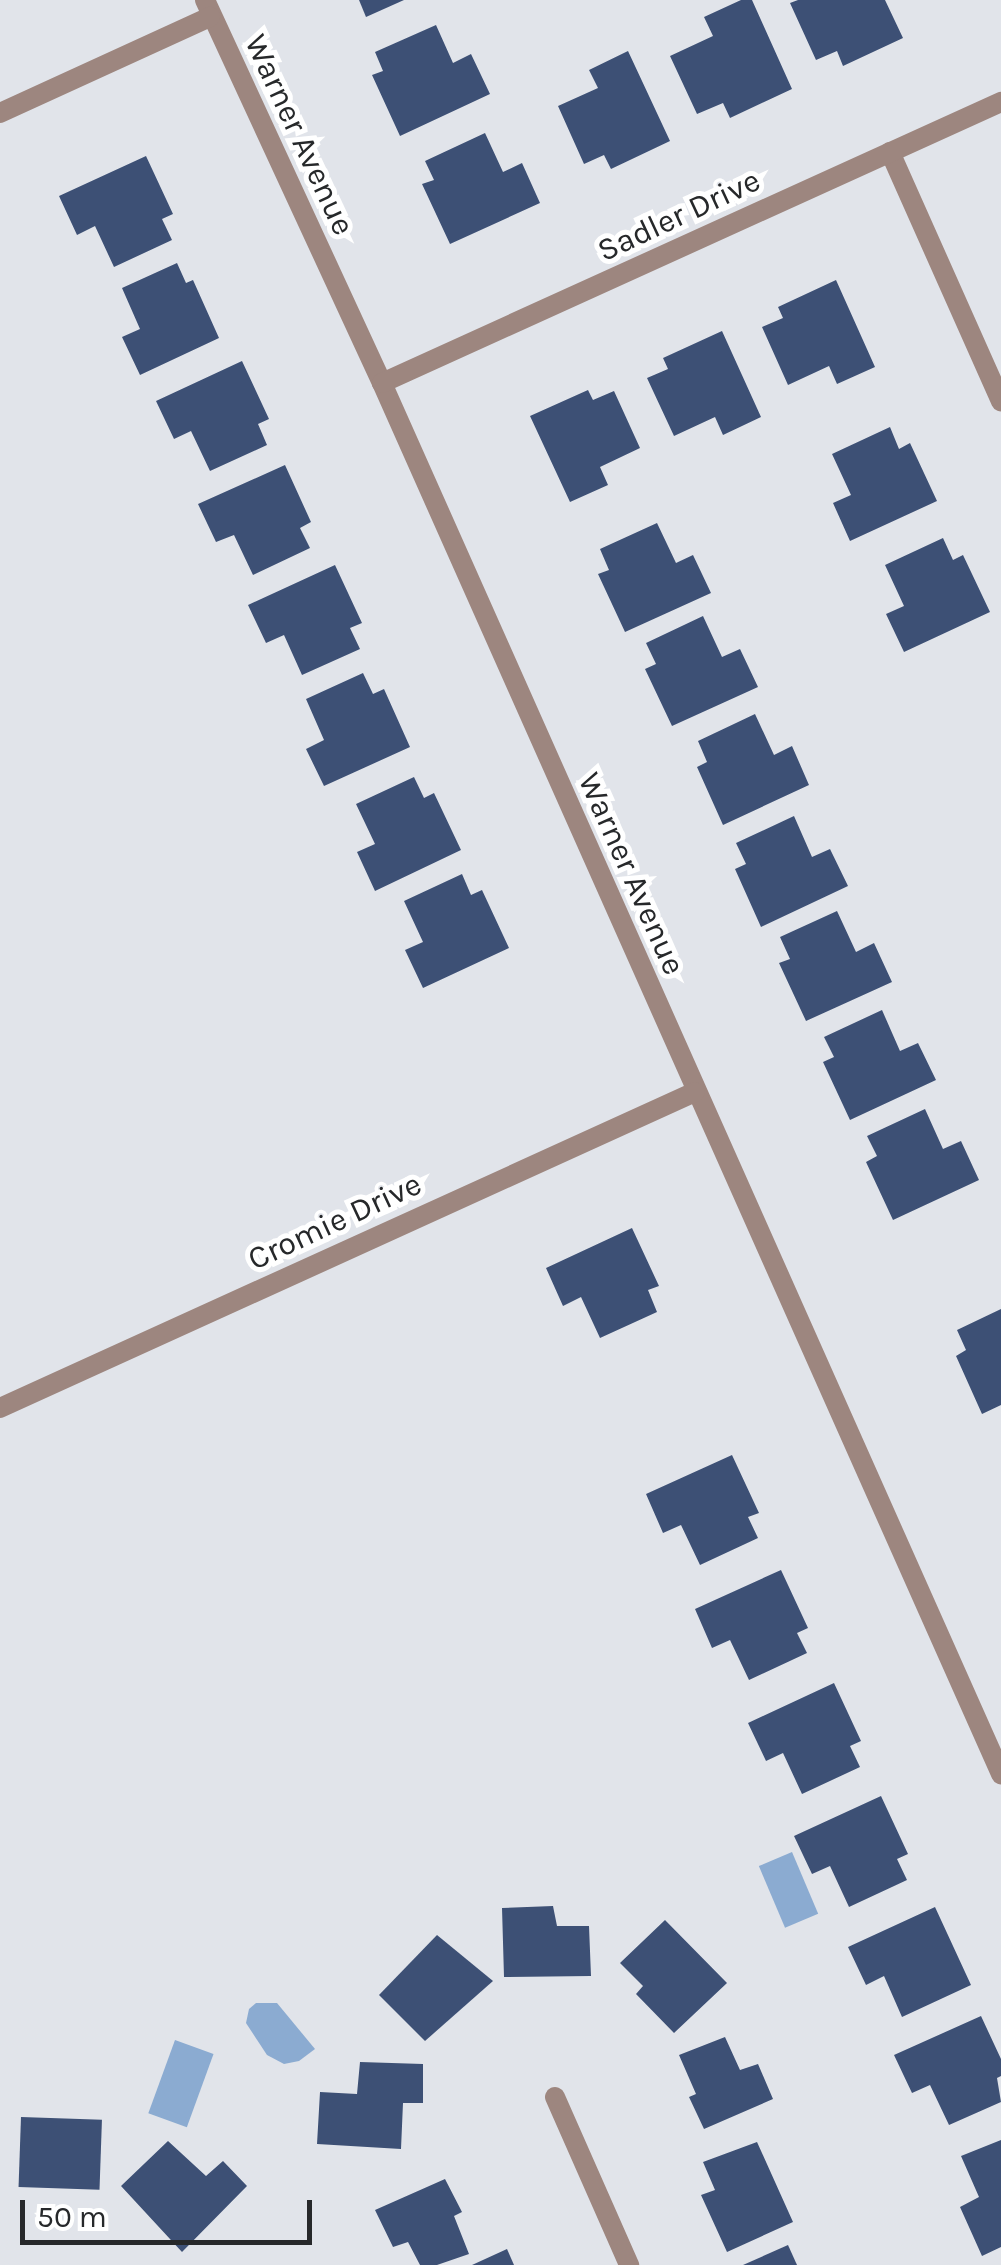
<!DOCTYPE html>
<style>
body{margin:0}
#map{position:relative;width:1001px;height:2265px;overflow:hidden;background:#e1e4ea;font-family:Karla,sans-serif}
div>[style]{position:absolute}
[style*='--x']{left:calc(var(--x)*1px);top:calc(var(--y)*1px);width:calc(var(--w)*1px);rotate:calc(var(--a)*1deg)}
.water>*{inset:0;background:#8babd1;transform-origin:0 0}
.building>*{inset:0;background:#3d5075;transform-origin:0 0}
.street>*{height:20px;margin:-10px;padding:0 10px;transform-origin:10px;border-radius:10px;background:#9d867f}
span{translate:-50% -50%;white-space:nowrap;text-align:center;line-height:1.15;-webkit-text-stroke:10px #fff;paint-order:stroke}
.street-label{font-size:32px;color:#26282a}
.scale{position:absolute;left:20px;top:2200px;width:292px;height:45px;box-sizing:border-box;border:5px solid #26282a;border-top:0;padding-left:12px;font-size:30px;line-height:35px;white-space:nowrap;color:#26282a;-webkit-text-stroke:8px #fff;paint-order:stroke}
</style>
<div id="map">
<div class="water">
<div style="left:792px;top:1852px;width:67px;height:36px;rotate:67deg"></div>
<div style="clip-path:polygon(256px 2003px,277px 2003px,315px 2049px,299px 2061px,284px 2064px,267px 2055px,246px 2023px,249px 2009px)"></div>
<div style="left:175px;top:2040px;width:41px;height:78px;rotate:20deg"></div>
</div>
<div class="building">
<div style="clip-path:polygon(359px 0,404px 0,366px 17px)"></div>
<div style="clip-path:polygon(741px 0,752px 0,792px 89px,730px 118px,723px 103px,697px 114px,670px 56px,713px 36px,704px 17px)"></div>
<div style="clip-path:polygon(798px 0,885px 0,903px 38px,843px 66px,837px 51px,816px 60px,790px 3px)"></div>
<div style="clip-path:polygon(436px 25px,453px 63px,471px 54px,490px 94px,400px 136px,372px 75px,383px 71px,375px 52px)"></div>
<div style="clip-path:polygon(628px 51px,670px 141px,611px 169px,604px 155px,584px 164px,558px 106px,598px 88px,589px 70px)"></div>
<div style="clip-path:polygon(485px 133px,503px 172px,522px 163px,540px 203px,450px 244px,422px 184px,434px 180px,425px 161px)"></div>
<div style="clip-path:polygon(146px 156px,173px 214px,162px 219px,172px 240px,114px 267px,95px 226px,77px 235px,59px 196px)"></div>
<div style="clip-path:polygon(177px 263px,186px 283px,193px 280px,219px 338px,140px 375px,122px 337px,140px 329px,122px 288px)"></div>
<div style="clip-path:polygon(836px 280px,875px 367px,837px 384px,829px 366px,788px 385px,762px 327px,783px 318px,778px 307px)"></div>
<div style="clip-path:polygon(722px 331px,761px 417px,723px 435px,715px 417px,674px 436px,647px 378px,668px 369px,663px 358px)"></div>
<div style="clip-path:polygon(242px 361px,269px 419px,258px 424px,267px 445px,210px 471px,191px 431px,174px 439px,156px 401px)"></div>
<div style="clip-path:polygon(588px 390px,593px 400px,614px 391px,640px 448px,600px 467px,608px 485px,570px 502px,530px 416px)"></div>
<div style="clip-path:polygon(890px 427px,899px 449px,910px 443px,937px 501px,850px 541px,833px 503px,851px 495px,832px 454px)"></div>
<div style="clip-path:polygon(285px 465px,311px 522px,300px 528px,310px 548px,253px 575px,234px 535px,216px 542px,198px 504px)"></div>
<div style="clip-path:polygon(657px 523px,676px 563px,693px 555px,711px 593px,625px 632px,598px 574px,609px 570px,600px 549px)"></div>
<div style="clip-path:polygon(943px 538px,953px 560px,963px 555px,990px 612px,904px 652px,886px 614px,904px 606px,885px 565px)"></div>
<div style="clip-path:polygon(335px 565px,362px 623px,350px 628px,360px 649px,302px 675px,284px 635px,266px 643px,248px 605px)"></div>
<div style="clip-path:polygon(703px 616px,722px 657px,740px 649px,758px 687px,672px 726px,645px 669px,656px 664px,646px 643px)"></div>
<div style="clip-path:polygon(363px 673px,373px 694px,384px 689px,410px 747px,324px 786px,306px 749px,324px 740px,306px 699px)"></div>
<div style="clip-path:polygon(755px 714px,774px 755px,792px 746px,809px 785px,723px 825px,697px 767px,707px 762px,698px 741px)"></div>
<div style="clip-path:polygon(414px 777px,424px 798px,434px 793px,461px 850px,375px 891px,357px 852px,375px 844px,356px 804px)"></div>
<div style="clip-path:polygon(794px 816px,812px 857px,830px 849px,848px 886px,761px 927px,735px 869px,746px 864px,736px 843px)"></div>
<div style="clip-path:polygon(462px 874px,471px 895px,482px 890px,509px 948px,423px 988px,405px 950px,423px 942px,404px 901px)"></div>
<div style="clip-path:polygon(837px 911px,856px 952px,874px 943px,892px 982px,806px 1021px,779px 963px,790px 959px,780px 937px)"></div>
<div style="clip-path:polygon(882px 1010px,900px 1051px,918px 1043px,936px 1080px,850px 1120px,823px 1062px,834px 1057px,824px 1037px)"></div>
<div style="clip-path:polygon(925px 1109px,943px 1149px,961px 1141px,979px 1180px,893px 1220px,866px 1162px,877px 1156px,867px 1136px)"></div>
<div style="clip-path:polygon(632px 1228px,659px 1286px,648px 1290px,657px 1312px,600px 1338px,581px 1297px,563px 1306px,546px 1268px)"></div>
<div style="clip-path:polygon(1001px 1309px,1001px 1405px,982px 1414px,956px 1356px,966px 1350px,957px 1330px)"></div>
<div style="clip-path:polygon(732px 1455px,759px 1513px,748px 1517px,758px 1538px,700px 1565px,681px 1525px,663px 1533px,646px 1494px)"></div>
<div style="clip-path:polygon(781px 1570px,808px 1628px,797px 1633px,807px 1653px,749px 1680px,730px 1640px,712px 1648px,695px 1609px)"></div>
<div style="clip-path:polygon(834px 1683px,861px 1741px,850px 1746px,860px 1767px,802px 1794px,783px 1753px,766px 1761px,748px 1723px)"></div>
<div style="clip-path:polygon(881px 1796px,908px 1854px,897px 1859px,907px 1880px,849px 1907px,830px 1866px,812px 1874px,794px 1836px)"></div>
<div style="clip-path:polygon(553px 1906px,557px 1926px,589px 1926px,591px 1976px,504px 1977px,502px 1908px)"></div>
<div style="clip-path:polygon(935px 1907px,971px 1985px,902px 2017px,884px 1976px,866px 1985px,848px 1947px)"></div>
<div style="clip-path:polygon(665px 1920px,727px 1983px,674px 2033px,636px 1994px,643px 1986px,620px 1963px)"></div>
<div style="clip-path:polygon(437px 1935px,493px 1981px,425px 2041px,379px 1995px)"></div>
<div style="clip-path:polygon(981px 2016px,1001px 2059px,1001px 2076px,997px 2078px,1001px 2102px,949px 2125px,930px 2085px,912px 2093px,894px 2055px)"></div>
<div style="clip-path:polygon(725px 2037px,740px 2070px,758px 2064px,773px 2099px,704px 2129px,689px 2097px,696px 2094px,679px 2055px)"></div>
<div style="clip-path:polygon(360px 2062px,423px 2064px,423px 2103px,403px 2103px,401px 2149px,317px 2144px,320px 2092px,357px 2094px)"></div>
<div style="left:21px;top:2117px;width:81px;height:70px;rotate:2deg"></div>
<div style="clip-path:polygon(1001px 2140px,1001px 2247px,982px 2256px,960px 2207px,979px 2197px,961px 2156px)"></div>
<div style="clip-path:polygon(168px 2141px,206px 2176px,223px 2161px,247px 2186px,182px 2252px,121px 2186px)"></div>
<div style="clip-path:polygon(757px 2142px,793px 2222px,727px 2252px,701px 2195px,715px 2190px,703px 2162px)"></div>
<div style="clip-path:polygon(445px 2179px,462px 2212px,454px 2216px,469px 2254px,437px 2265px,420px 2265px,408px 2242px,393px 2247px,375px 2210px)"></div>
<div style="clip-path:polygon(788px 2245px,797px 2265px,743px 2265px)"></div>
<div style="clip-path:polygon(507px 2249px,514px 2265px,472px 2265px)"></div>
</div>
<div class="street">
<div style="--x:205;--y:0;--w:422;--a:65.2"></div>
<div style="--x:382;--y:383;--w:1523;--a:66.01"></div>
<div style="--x:0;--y:113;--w:231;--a:-24.6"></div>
<div style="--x:890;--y:152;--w:273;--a:66"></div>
<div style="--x:382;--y:383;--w:680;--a:-24.42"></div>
<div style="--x:0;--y:1408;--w:763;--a:-24.45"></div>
<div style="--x:555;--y:2097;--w:184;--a:66.2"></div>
</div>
<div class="street-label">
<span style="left:299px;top:135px;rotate:65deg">Warner Avenue</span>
<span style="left:679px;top:216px;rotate:-25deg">Sadler Drive</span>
<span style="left:631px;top:874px;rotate:66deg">Warner Avenue</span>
<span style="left:335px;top:1222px;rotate:-25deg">Cromie Drive</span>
</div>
<div class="scale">50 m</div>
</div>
